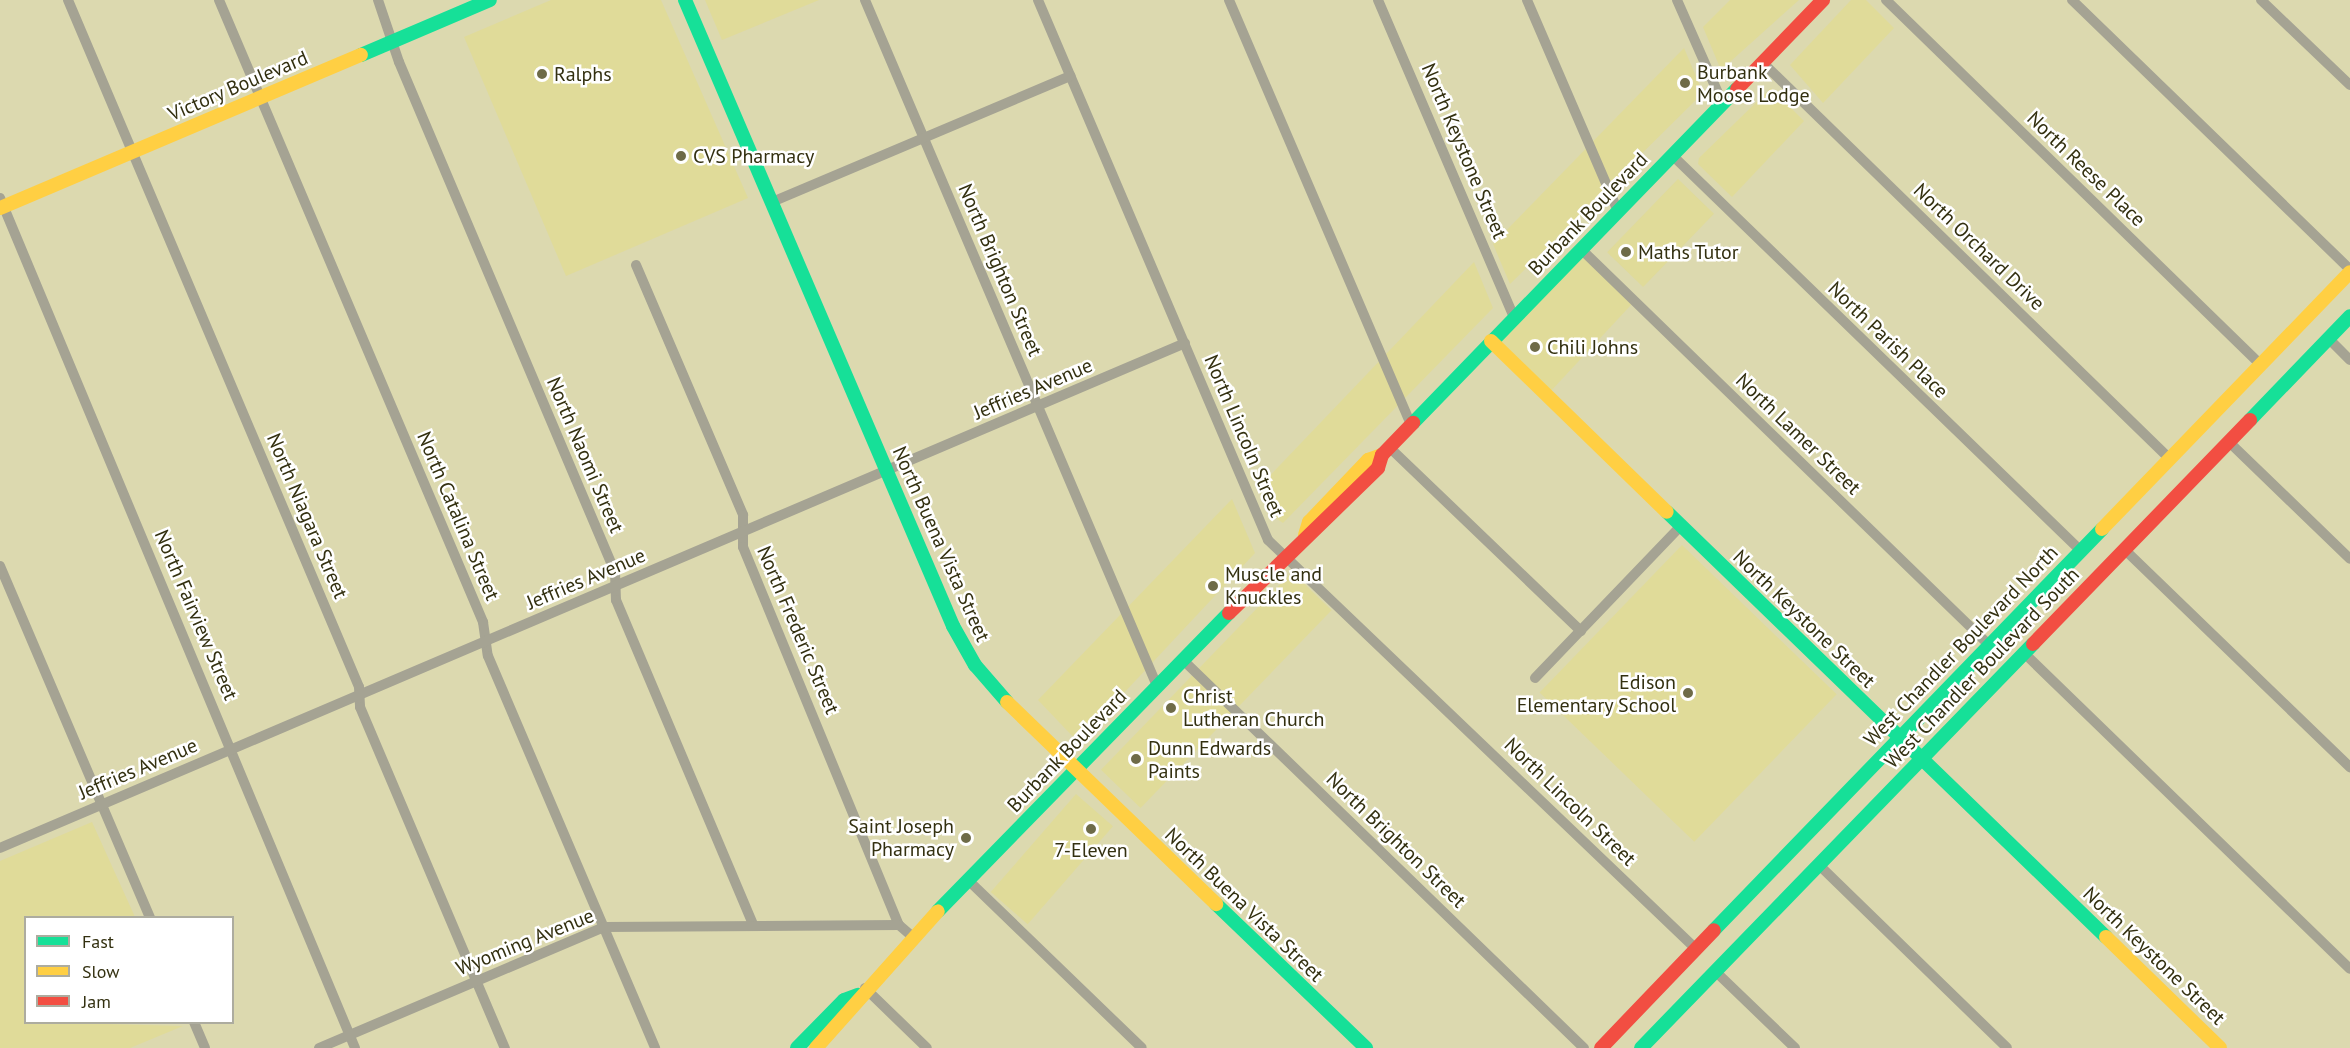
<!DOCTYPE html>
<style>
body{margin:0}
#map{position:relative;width:2350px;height:1048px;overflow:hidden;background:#dcd9af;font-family:"PT Sans",sans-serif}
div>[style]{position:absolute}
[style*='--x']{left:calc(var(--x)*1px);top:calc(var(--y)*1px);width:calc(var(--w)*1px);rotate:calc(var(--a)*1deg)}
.built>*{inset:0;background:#e0db99;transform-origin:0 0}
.street>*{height:10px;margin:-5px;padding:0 5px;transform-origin:5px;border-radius:5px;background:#a5a393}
.fast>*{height:14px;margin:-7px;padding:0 7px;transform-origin:7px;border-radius:7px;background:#16e098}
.slow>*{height:14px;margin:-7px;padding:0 7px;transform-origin:7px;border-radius:7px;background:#ffcf43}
.jam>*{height:14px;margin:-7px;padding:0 7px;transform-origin:7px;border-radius:7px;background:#f24e42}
.dots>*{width:16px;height:16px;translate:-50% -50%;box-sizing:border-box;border:3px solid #fff;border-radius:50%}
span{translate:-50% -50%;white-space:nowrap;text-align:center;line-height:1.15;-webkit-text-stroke:5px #fff;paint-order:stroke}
.poi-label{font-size:20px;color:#333010}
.left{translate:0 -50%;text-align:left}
.right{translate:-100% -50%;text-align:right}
.street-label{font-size:20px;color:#333010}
.legend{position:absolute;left:24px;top:916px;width:210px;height:108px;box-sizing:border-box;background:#fff;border:2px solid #adac9f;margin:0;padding:8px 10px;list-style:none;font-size:18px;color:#333010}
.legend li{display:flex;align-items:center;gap:12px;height:30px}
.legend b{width:30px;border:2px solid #adac9f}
</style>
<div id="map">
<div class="built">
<div style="clip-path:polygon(551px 0,661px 0,748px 198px,566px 276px,464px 37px)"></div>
<div style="clip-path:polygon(705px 0,819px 0,722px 40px)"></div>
<div style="clip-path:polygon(1730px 0,1799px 0,1721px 70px,1703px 27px)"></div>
<div style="clip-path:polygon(1851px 0,1866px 0,1894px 28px,1823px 103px,1790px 65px)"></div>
<div style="clip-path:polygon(1684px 48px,1703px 93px,1510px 284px,1493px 244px)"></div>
<div style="clip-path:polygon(1771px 88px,1804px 121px,1732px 197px,1698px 164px,1699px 158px)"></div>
<div style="left:1678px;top:179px;width:50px;height:102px;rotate:44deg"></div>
<div style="left:1583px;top:251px;width:72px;height:126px;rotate:43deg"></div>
<div style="clip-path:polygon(1474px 262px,1493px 308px,1283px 523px,1277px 519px,1262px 484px)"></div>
<div style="clip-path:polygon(1232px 499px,1255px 553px,1078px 742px,1038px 700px)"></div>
<div style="left:1682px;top:545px;width:215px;height:205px;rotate:44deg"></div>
<div style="left:1292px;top:572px;width:55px;height:275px;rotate:44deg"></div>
<div style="left:1076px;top:794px;width:49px;height:130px;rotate:41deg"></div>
<div style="clip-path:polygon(92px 822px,135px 917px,26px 918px,26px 1022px,183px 1026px,130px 1048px,0 1048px,0 861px)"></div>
</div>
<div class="street">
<div style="--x:68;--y:0;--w:746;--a:67.04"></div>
<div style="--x:359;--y:687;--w:20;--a:87"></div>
<div style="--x:360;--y:707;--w:371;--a:67"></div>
<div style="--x:219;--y:0;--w:676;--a:67"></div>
<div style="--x:483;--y:622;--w:34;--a:82"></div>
<div style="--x:488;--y:656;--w:426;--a:66.9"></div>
<div style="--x:378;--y:0;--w:65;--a:71.3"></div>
<div style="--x:399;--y:62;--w:554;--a:67.05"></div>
<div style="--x:615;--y:572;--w:28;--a:88"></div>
<div style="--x:616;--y:600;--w:353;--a:67.1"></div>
<div style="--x:865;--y:0;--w:746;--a:66.94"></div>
<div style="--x:1038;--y:0;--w:587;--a:66.93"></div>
<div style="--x:1268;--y:540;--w:593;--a:43.7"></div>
<div style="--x:1229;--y:0;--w:462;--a:66.8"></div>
<div style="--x:1378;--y:0;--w:346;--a:66.8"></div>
<div style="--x:1527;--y:0;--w:230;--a:66.7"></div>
<div style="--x:1677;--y:0;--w:111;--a:66.2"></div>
<div style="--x:1886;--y:0;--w:522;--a:44.22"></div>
<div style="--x:2072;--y:0;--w:387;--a:44.1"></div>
<div style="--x:2261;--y:0;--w:123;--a:43.7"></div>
<div style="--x:1762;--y:62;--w:569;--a:44.22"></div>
<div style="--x:1672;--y:155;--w:568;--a:44.07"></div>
<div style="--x:0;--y:198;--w:921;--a:67.33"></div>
<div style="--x:772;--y:202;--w:324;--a:-22.9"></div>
<div style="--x:1581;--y:249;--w:569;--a:44.14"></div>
<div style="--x:636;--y:265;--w:272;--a:66.8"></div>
<div style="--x:743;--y:515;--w:32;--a:90"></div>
<div style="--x:743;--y:547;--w:409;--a:67.6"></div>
<div style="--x:899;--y:925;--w:18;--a:41"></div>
<div style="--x:2328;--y:338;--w:31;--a:45"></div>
<div style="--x:2229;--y:442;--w:168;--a:44"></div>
<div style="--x:1389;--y:447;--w:266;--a:43.8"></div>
<div style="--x:2125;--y:550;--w:313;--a:44"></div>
<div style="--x:0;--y:566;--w:383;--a:66.9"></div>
<div style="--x:2023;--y:652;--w:455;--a:44.1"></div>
<div style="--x:1183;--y:660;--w:558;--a:44.06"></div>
<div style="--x:1535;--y:678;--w:209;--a:-46.2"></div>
<div style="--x:0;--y:848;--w:1288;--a:-23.08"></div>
<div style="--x:1819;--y:865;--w:262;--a:44.2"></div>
<div style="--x:969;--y:881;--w:240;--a:44"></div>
<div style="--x:1715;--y:971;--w:111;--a:43.9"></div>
<div style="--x:865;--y:988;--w:86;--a:44.1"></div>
<div style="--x:194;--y:1022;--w:28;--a:67"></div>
<div style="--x:319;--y:1048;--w:310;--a:-23"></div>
<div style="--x:604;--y:927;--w:295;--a:-0.4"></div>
</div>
<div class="fast">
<div style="--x:685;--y:0;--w:681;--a:66.82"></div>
<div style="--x:953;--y:626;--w:45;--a:60.6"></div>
<div style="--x:975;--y:665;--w:49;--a:49.1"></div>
<div style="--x:361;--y:55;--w:140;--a:-23.1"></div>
<div style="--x:2250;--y:420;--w:144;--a:-46.1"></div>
<div style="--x:1413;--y:423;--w:465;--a:-45.9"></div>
<div style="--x:1667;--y:512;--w:611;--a:44.07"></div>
<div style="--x:1216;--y:904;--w:208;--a:43.8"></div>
<div style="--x:938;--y:911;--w:417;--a:-45.7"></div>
<div style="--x:1714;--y:930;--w:558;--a:-45.94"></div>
<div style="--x:797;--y:1048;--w:67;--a:-45.6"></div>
<div style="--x:844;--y:1000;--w:15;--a:-20"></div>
<div style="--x:1641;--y:1048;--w:563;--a:-45.86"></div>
</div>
<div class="slow">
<div style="--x:0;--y:208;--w:392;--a:-23"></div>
<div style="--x:1491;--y:341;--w:245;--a:44.2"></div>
<div style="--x:2102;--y:529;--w:357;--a:-46"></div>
<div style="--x:1305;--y:535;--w:14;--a:-73"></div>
<div style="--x:1309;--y:522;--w:86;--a:-46.4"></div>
<div style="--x:1368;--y:460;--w:15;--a:-20"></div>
<div style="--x:1007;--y:702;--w:291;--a:44"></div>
<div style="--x:2106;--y:937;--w:159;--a:44.2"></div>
<div style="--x:816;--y:1048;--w:183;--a:-48.3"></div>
</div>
<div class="jam">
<div style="--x:1737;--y:89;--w:124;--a:-46"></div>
<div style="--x:1229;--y:613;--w:208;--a:-44.2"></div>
<div style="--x:1378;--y:468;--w:14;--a:-73"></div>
<div style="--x:1382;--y:455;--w:45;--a:-45.9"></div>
<div style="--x:2033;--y:644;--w:312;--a:-45.9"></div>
<div style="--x:1601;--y:1048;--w:163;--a:-46.2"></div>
</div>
<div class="dots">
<div style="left:542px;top:74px;background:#6e6b48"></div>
<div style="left:1685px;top:83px;background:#6e6b48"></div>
<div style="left:681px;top:156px;background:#6e6b48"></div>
<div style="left:1626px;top:252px;background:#6e6b48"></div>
<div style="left:1535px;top:347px;background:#6e6b48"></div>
<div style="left:1213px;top:586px;background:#6e6b48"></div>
<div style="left:1688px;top:693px;background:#6e6b48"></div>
<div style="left:1171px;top:708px;background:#6e6b48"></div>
<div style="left:1136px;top:759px;background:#6e6b48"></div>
<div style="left:1091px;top:829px;background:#6e6b48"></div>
<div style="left:966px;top:838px;background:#6e6b48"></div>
</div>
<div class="poi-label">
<span class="left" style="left:1697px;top:84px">Burbank<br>Moose Lodge</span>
<span class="left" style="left:554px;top:74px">Ralphs</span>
<span class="left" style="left:693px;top:156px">CVS Pharmacy</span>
<span class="left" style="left:1638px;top:252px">Maths Tutor</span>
<span class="left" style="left:1547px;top:347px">Chili Johns</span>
<span class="left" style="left:1225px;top:586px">Muscle and<br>Knuckles</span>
<span class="right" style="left:1676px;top:694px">Edison<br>Elementary School</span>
<span class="left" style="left:1183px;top:708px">Christ<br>Lutheran Church</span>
<span class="left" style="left:1148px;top:760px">Dunn Edwards<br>Paints</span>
<span class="right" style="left:954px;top:838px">Saint Joseph<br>Pharmacy</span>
<span style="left:1091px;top:850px">7-Eleven</span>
</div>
<div class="street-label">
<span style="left:238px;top:86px;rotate:-23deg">Victory Boulevard</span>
<span style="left:1464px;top:151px;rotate:67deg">North Keystone Street</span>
<span style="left:2086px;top:169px;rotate:44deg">North Reese Place</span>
<span style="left:1588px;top:214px;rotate:-46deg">Burbank Boulevard</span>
<span style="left:1979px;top:247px;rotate:44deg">North Orchard Drive</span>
<span style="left:1000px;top:270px;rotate:67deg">North Brighton Street</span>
<span style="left:1888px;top:340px;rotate:44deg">North Parish Place</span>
<span style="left:1033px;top:389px;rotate:-23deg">Jeffries Avenue</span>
<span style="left:1798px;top:434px;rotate:44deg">North Lamer Street</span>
<span style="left:1244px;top:436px;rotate:67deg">North Lincoln Street</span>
<span style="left:585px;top:455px;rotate:67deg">North Naomi Street</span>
<span style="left:307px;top:516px;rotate:67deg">North Niagara Street</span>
<span style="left:458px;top:516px;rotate:67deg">North Catalina Street</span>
<span style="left:941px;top:544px;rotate:66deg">North Buena Vista Street</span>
<span style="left:586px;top:579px;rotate:-23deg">Jeffries Avenue</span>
<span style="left:196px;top:615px;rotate:67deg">North Fairview Street</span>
<span style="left:1804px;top:619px;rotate:44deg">North Keystone Street</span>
<span style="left:798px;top:630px;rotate:67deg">North Frederic Street</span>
<span style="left:1961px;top:646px;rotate:-46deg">West Chandler Boulevard North</span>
<span style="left:1982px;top:668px;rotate:-46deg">West Chandler Boulevard South</span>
<span style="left:1067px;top:751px;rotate:-46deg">Burbank Boulevard</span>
<span style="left:138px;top:769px;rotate:-23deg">Jeffries Avenue</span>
<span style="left:1570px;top:802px;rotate:44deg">North Lincoln Street</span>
<span style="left:1396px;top:840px;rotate:44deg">North Brighton Street</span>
<span style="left:1244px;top:905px;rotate:44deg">North Buena Vista Street</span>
<span style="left:525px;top:942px;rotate:-22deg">Wyoming Avenue</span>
<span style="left:2154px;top:956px;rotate:44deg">North Keystone Street</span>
</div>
<ul class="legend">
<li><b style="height:8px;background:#16e098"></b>Fast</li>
<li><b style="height:8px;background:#ffcf43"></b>Slow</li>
<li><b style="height:8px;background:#f24e42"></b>Jam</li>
</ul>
</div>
